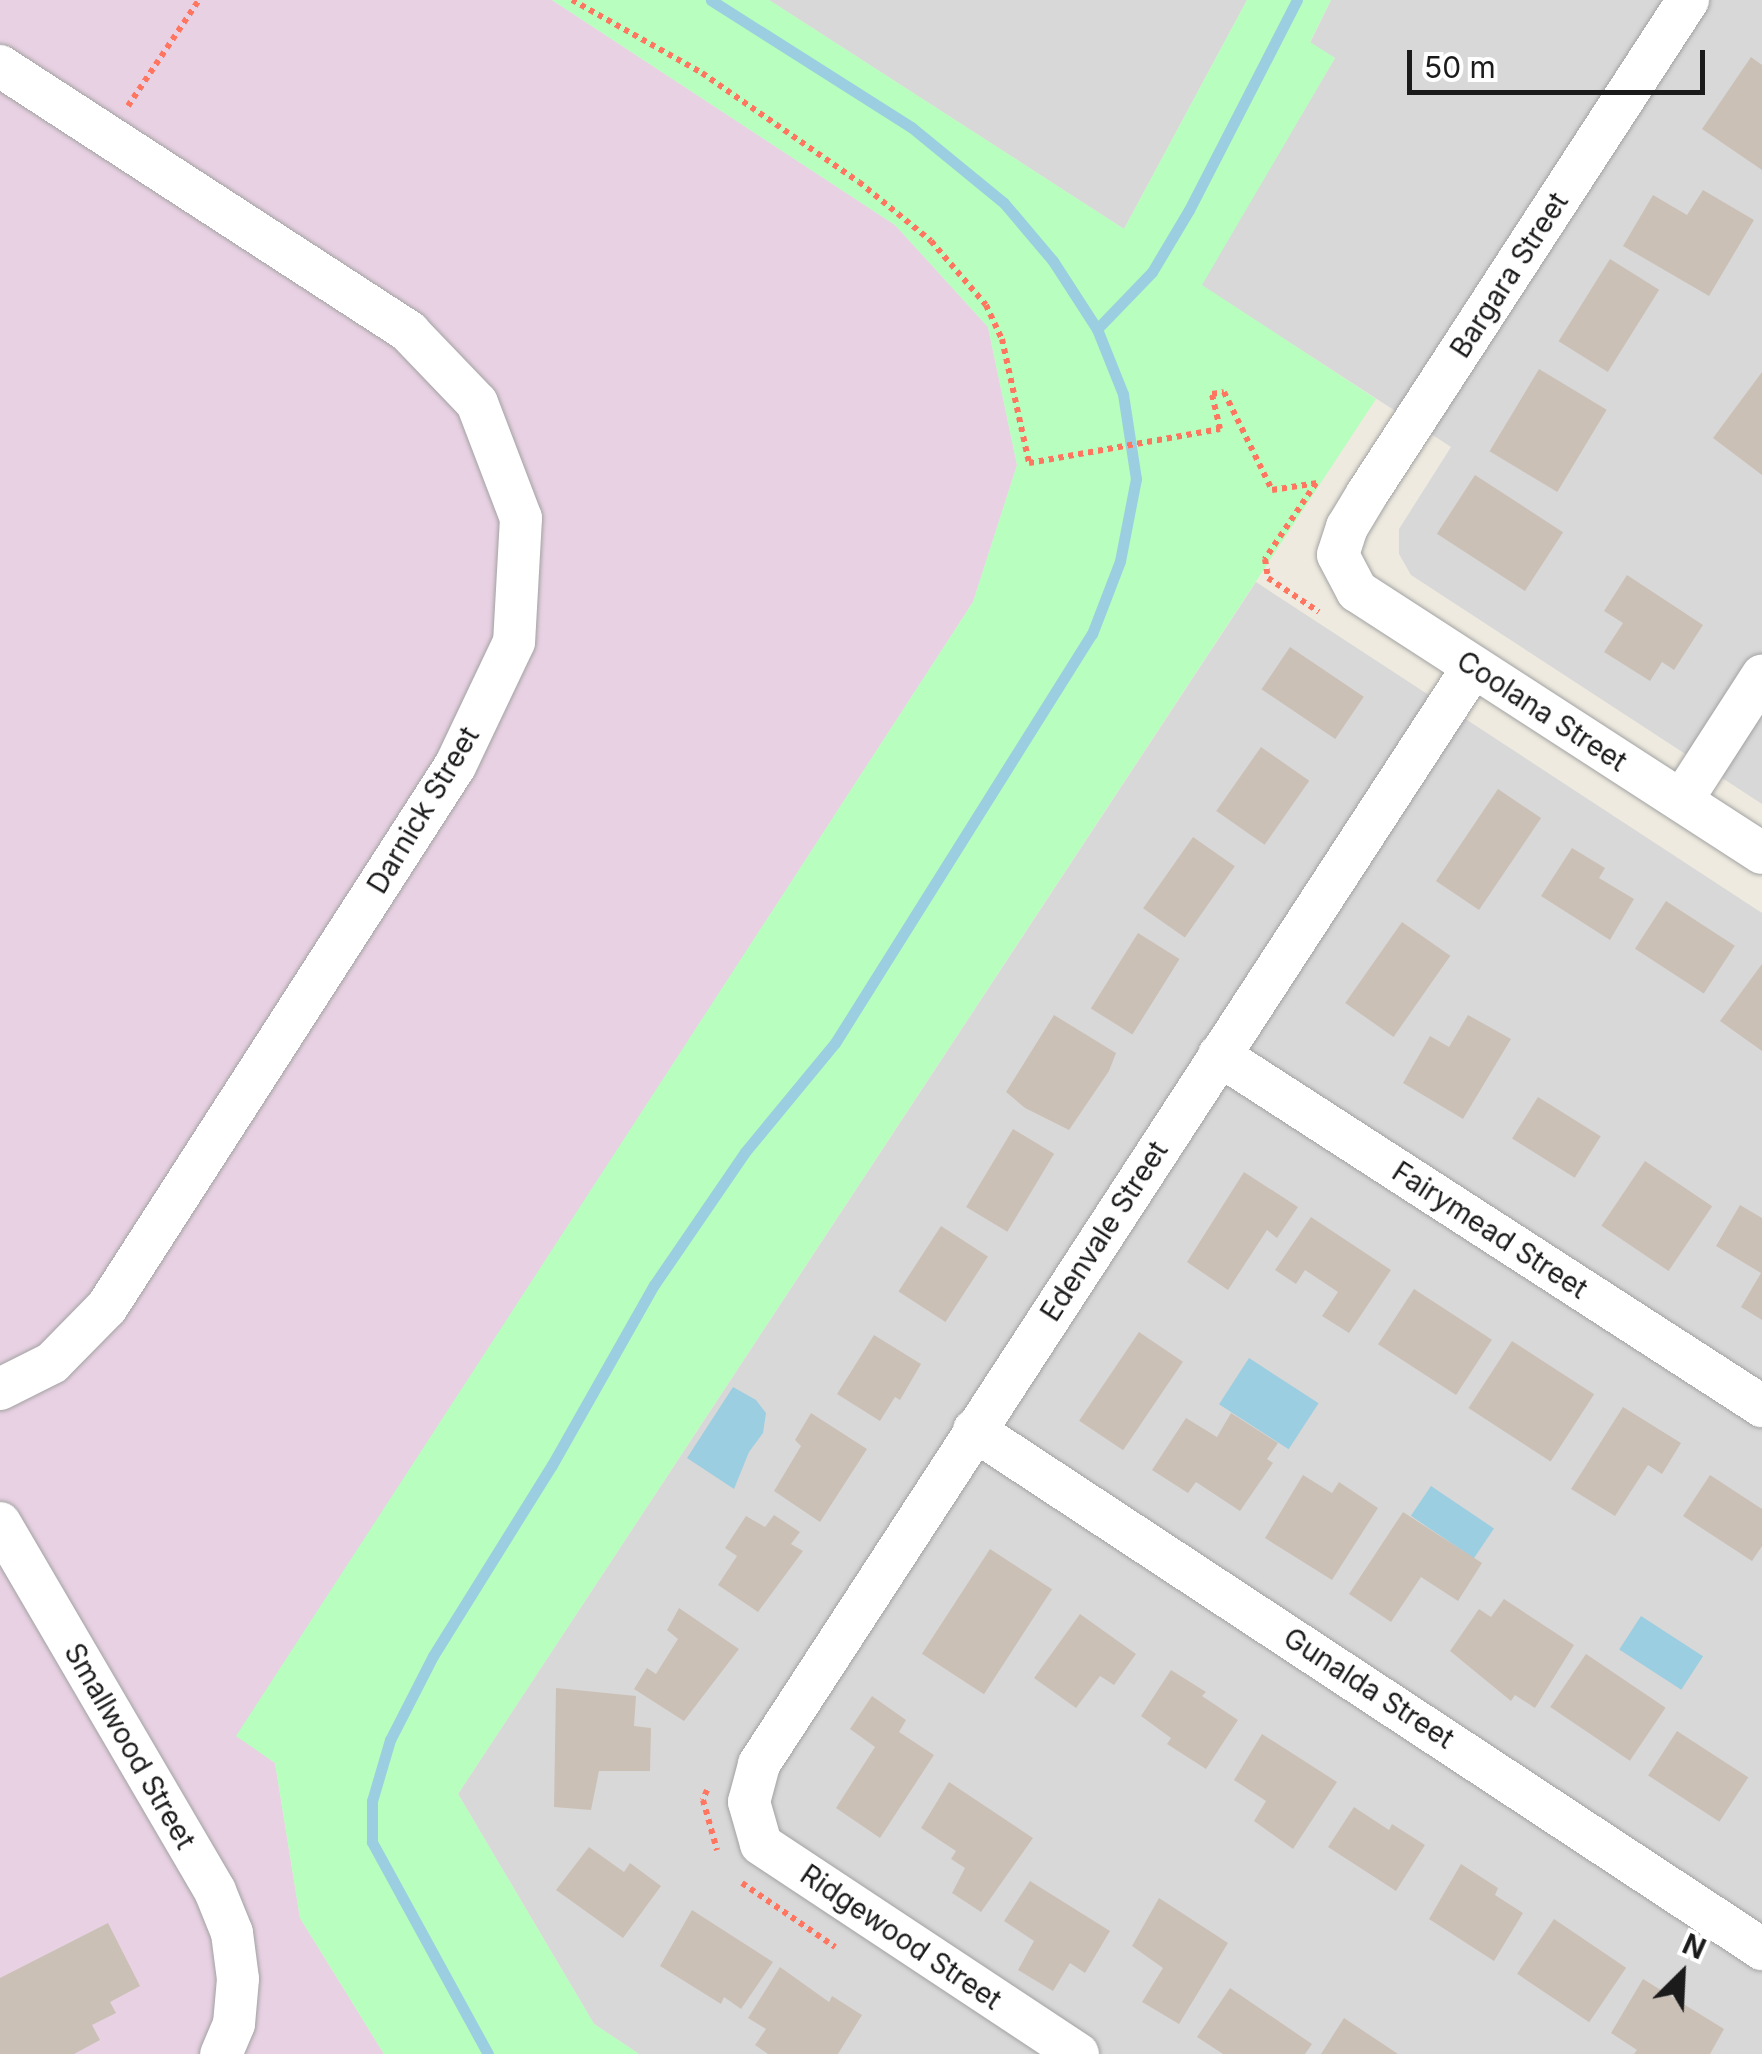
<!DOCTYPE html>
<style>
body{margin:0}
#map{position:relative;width:1762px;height:2054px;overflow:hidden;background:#eeeadf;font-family:Inter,sans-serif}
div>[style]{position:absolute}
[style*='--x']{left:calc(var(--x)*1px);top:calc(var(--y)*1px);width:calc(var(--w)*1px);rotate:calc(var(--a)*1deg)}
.residential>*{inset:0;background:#d9d8d8}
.industrial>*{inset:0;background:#e8d1e3}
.park>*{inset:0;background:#b7febf}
.water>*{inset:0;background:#9bcee0;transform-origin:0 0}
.stream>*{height:11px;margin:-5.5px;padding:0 5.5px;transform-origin:5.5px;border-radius:5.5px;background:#9bcee0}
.building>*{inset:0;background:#cac0b6;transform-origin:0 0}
.path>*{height:6px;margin-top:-3px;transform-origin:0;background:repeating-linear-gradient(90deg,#ff755f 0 5px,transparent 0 10px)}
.roads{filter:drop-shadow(0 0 2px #a2a2a2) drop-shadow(0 0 2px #a2a2a2)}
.minor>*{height:42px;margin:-21px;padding:0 21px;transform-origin:21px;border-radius:21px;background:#fff}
span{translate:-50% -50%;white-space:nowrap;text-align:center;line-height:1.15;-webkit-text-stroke:9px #fff;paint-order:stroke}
.street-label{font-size:28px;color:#1b1b1b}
.north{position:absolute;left:1632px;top:1924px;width:100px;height:100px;-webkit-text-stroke:8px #fff;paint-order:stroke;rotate:24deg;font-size:28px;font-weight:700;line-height:40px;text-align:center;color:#1b1b1b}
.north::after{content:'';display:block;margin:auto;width:35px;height:45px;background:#1b1b1b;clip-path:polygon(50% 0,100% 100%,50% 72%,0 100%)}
.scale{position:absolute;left:1407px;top:50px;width:298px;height:45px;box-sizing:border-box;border:5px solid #1b1b1b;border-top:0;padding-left:12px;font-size:30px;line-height:35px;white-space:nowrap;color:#1b1b1b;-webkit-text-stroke:8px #fff;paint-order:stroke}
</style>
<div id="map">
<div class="residential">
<div style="clip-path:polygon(769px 0,1247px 0,1124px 229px)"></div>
<div style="clip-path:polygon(1331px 0,1762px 0,1762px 804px,1411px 575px,1399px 554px,1399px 529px,1451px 447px,1201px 285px,1335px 58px,1310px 43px)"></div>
<div style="clip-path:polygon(1256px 582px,1762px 913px,1762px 2054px,639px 2054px,594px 2024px,458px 1794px)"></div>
</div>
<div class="industrial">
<div style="clip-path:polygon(0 0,552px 0,895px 225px,988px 327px,1017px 465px,973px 602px,237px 1736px,275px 1763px,300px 1918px,384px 2054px,0 2054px)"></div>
</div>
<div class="park">
<div style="clip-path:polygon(552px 0,769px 0,1124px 229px,1247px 0,1331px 0,1310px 42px,1335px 58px,1202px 285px,1376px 399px,458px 1794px,594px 2024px,639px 2054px,384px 2054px,300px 1918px,275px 1763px,236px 1736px,973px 602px,1017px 465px,988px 327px,895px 225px)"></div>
</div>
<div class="water">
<div style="left:1249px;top:1358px;width:83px;height:55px;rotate:33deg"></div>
<div style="clip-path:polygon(733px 1387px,756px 1400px,766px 1413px,763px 1433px,749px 1452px,734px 1489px,687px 1458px)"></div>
<div style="left:1431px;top:1486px;width:76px;height:36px;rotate:34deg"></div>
<div style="left:1641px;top:1616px;width:74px;height:40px;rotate:33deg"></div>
</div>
<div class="stream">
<div style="--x:1097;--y:329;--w:79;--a:-46"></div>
<div style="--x:1152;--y:272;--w:72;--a:-59.2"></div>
<div style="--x:1189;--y:210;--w:236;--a:-62.8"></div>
<div style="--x:488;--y:2054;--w:242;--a:-118.7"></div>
<div style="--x:372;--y:1842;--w:41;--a:-90"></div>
<div style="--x:372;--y:1801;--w:64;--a:-73.6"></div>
<div style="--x:390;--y:1740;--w:94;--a:-62.9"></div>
<div style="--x:433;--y:1656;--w:225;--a:-58.1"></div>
<div style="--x:552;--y:1465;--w:207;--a:-60.5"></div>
<div style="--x:654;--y:1285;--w:161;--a:-55.6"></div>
<div style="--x:745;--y:1152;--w:141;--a:-50.5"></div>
<div style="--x:835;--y:1043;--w:483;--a:-57.9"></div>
<div style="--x:1092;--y:634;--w:78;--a:-69"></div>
<div style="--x:1120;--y:561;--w:84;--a:-79"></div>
<div style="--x:1136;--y:479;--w:86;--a:-98.7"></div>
<div style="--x:1123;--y:394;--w:70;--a:-111.8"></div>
<div style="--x:1097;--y:329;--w:81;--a:-122.9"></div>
<div style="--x:1053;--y:261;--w:76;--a:-130.2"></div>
<div style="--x:1004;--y:203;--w:120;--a:-140.7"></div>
<div style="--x:911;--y:127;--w:237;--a:-147.6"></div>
</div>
<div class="building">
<div style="clip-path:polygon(1751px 57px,1762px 65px,1762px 170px,1702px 129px)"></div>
<div style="clip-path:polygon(1703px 190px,1754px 220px,1709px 296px,1623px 246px,1653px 195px,1687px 215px)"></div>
<div style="left:1610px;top:259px;width:58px;height:97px;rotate:32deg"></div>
<div style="left:1539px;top:369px;width:79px;height:96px;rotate:31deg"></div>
<div style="clip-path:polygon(1762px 372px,1762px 475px,1713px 438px)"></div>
<div style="left:1475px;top:475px;width:105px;height:70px;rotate:33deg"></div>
<div style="clip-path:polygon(1627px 575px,1703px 625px,1674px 670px,1662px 662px,1650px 681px,1604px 652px,1623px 623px,1604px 611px)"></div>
<div style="left:1290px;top:647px;width:89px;height:51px;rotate:34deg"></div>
<div style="left:1261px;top:747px;width:59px;height:78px;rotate:35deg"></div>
<div style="left:1498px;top:789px;width:52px;height:111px;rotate:34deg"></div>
<div style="left:1193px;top:837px;width:51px;height:87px;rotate:35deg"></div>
<div style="clip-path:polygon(1572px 848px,1605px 868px,1599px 878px,1634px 899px,1610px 940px,1541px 896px)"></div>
<div style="left:1666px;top:901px;width:82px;height:57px;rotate:33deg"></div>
<div style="left:1402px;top:922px;width:59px;height:99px;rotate:35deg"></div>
<div style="left:1138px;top:933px;width:49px;height:89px;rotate:32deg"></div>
<div style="clip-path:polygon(1762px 964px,1762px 1051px,1720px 1021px)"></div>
<div style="clip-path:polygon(1054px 1015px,1116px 1053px,1109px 1071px,1069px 1130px,1025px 1108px,1006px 1092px)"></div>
<div style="clip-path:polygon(1468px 1015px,1511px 1039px,1463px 1119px,1403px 1083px,1430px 1036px,1449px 1047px)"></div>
<div style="left:1538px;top:1097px;width:74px;height:49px;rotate:32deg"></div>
<div style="left:1013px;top:1129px;width:48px;height:91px;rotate:31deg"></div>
<div style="left:1645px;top:1161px;width:81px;height:78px;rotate:34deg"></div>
<div style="clip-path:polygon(1244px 1172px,1298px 1207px,1277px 1238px,1267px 1230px,1228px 1290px,1187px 1262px)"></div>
<div style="clip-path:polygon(1740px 1205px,1762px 1218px,1762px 1320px,1741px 1307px,1761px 1273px,1716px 1246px)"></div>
<div style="clip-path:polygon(1311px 1217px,1391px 1270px,1349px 1333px,1322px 1316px,1338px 1292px,1305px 1270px,1296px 1284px,1275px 1270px)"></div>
<div style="left:941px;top:1226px;width:56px;height:78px;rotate:33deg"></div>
<div style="left:1414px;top:1289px;width:93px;height:66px;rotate:33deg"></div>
<div style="left:1139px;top:1332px;width:53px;height:107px;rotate:34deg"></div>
<div style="clip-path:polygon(874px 1335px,921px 1364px,900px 1400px,895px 1397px,880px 1421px,837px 1394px)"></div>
<div style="left:1512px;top:1341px;width:98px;height:80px;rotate:33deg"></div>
<div style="clip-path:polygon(1623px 1407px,1681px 1443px,1662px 1474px,1648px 1465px,1615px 1516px,1571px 1489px)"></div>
<div style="clip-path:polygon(811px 1413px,867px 1449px,820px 1522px,774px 1491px,801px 1446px,795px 1440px)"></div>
<div style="clip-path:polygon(1231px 1413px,1278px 1443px,1267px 1459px,1273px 1463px,1240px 1511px,1196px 1482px,1188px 1493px,1152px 1470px,1186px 1418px,1217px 1437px)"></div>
<div style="clip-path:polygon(1303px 1475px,1332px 1493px,1339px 1482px,1378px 1508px,1332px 1580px,1265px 1538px)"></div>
<div style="clip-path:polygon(1710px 1475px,1762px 1509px,1762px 1546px,1752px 1561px,1683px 1516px)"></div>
<div style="clip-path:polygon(1403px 1512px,1482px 1563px,1458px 1601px,1421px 1577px,1391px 1622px,1349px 1594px)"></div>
<div style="clip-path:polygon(774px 1515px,800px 1532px,791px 1544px,803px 1551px,758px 1612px,718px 1585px,737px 1556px,725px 1548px,746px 1516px,765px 1527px)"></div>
<div style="left:990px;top:1549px;width:74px;height:125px;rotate:33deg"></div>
<div style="clip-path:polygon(1504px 1599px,1574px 1645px,1535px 1708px,1515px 1695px,1511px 1701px,1450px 1651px,1479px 1609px,1491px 1617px)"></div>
<div style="clip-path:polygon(679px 1608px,739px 1649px,684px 1721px,634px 1689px,647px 1668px,656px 1674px,678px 1639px,667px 1630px)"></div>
<div style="clip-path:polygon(1080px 1614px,1136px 1654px,1114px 1685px,1100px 1676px,1076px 1708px,1034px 1678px)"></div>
<div style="left:1586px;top:1654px;width:96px;height:64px;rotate:34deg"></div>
<div style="clip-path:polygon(1171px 1670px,1206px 1692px,1202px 1696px,1238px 1720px,1206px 1769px,1167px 1744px,1171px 1738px,1141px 1716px)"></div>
<div style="clip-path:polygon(556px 1688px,636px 1696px,634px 1726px,651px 1728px,650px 1771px,599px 1771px,591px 1810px,554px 1807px)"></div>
<div style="clip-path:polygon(872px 1696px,906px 1720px,899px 1732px,934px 1755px,880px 1838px,836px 1808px,875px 1747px,850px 1729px)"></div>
<div style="left:1677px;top:1731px;width:85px;height:53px;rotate:33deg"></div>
<div style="clip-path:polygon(1262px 1734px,1337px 1782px,1293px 1849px,1254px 1821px,1266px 1801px,1234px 1780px)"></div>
<div style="clip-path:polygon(949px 1782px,1033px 1838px,981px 1912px,952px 1893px,965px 1868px,951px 1859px,956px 1851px,921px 1828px)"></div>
<div style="clip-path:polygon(1354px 1807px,1389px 1830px,1392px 1824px,1425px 1845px,1396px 1891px,1328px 1847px)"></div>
<div style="clip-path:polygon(589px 1847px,624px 1872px,630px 1863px,661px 1886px,623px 1938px,556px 1890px)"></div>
<div style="clip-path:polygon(1461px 1864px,1498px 1888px,1495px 1895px,1523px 1913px,1494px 1961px,1429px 1919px)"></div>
<div style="clip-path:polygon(1030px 1881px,1110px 1931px,1085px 1973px,1070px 1963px,1053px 1991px,1018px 1970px,1034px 1941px,1004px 1921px)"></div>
<div style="clip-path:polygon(1159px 1898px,1228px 1943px,1179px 2024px,1142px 2002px,1163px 1968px,1132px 1946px)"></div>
<div style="clip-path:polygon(692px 1910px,773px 1962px,741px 2009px,724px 1997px,721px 2004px,660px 1966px)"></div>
<div style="left:1554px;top:1919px;width:87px;height:66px;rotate:34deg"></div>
<div style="clip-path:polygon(108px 1923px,140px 1986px,110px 2002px,116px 2013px,92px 2025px,100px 2040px,74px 2054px,0 2054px,0 1978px)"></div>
<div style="clip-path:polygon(780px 1967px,829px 2002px,832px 1996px,862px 2015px,838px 2054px,768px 2054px,755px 2045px,766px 2029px,748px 2018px)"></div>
<div style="clip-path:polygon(1643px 1979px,1724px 2029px,1710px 2054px,1634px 2054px,1637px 2050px,1611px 2033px)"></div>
<div style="clip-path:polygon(1230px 1988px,1312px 2044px,1305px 2054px,1223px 2054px,1197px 2037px)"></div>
<div style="clip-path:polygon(1344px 2018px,1398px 2054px,1321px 2054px)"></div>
</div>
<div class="path">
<div style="--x:572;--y:0;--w:149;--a:29.3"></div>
<div style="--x:702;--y:73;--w:191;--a:34.8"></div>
<div style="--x:859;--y:182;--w:93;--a:39.3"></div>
<div style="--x:931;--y:241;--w:84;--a:49.3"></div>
<div style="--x:986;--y:305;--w:38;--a:65"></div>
<div style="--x:1002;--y:339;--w:127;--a:77.7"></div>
<div style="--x:1029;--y:463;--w:194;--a:-10.1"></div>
<div style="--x:1220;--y:429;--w:36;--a:-103"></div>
<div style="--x:1212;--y:394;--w:12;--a:-9"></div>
<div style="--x:1224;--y:392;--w:109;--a:63.9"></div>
<div style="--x:1272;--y:490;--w:46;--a:-8.8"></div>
<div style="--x:128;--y:106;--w:128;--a:-56.2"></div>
<div style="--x:1316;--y:483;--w:92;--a:123.9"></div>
<div style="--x:1265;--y:559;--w:19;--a:81"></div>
<div style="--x:1268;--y:578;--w:61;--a:33.7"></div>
<div style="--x:707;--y:1790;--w:11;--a:112"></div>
<div style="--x:703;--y:1800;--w:52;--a:74.4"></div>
<div style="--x:742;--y:1883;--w:113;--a:34.5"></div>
</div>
<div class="roads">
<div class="minor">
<div style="--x:1688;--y:0;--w:589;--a:123.02"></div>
<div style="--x:1367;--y:494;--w:39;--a:121"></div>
<div style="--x:1347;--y:527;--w:29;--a:108"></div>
<div style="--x:1338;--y:555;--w:41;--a:62.2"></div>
<div style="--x:1357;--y:591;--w:482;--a:32.9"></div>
<div style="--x:0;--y:66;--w:488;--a:33"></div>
<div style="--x:409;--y:332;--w:98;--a:46.2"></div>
<div style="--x:477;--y:403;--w:123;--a:69.1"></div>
<div style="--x:521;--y:518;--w:124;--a:93.2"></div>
<div style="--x:514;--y:642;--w:137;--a:115.4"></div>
<div style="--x:455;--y:766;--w:643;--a:122.75"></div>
<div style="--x:107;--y:1307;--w:78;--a:134.5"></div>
<div style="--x:52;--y:1363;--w:58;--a:153.4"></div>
<div style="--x:1682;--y:800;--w:148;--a:-57.2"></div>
<div style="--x:1219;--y:1055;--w:647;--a:32.88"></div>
<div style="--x:974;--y:1430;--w:944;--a:33.37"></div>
<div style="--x:0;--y:1523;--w:426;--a:59.7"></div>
<div style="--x:215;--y:1891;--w:45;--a:68"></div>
<div style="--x:232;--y:1933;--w:46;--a:82.6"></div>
<div style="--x:238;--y:1979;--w:45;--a:95.1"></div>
<div style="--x:234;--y:2024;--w:33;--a:113"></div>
<div style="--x:1078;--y:2054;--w:380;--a:-146.5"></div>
<div style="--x:761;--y:1844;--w:44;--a:-105.9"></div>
<div style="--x:749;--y:1802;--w:39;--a:-75"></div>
<div style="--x:759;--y:1764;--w:1309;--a:-56.94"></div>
</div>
</div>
<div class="street-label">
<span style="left:1509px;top:275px;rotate:-57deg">Bargara Street</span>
<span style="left:1542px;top:711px;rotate:33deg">Coolana Street</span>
<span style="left:423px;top:810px;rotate:-59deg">Darnick Street</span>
<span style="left:1490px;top:1230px;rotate:33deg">Fairymead Street</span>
<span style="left:1104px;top:1231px;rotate:-57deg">Edenvale Street</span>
<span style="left:1369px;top:1688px;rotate:33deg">Gunalda Street</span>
<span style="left:130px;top:1746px;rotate:60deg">Smallwood Street</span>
<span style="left:901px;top:1937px;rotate:34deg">Ridgewood Street</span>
</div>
<div class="north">N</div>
<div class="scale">50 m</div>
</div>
